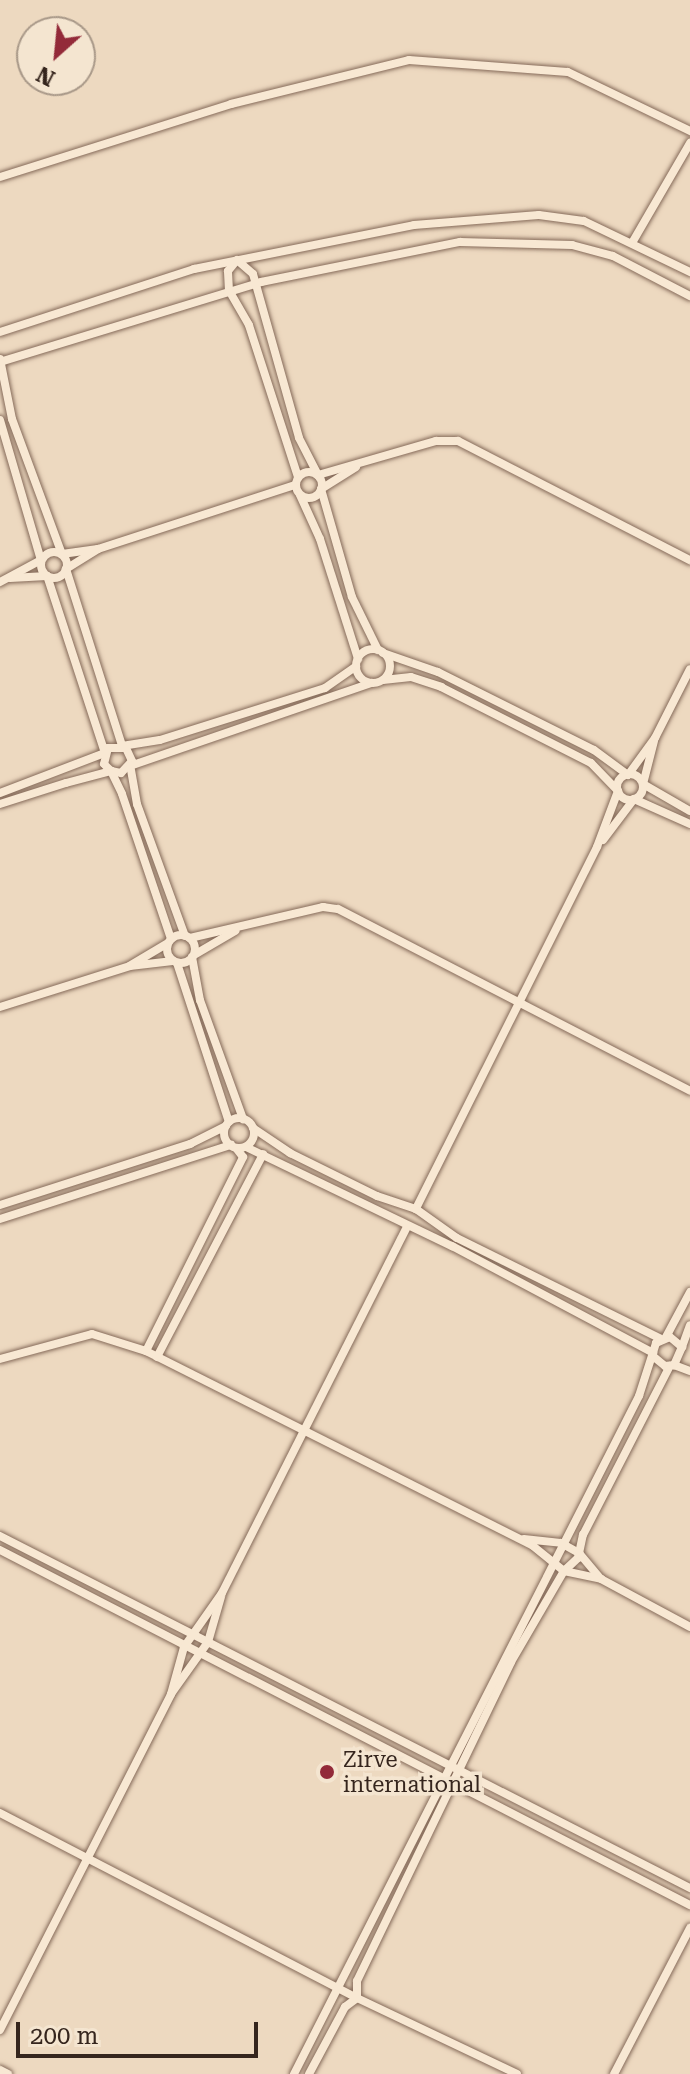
<!DOCTYPE html>
<style>
body{margin:0}
#map{position:relative;width:690px;height:2074px;overflow:hidden;background:#edd9c0;font-family:"Roboto Serif",serif}
div>[style]{position:absolute}
[style*='--x']{left:calc(var(--x)*1px);top:calc(var(--y)*1px);width:calc(var(--w)*1px);rotate:calc(var(--a)*1deg)}
.roads{filter:drop-shadow(0 0 2px #856a59) drop-shadow(0 0 2px #856a59)}
.minor>*{height:8px;margin:-4px;padding:0 4px;transform-origin:4px;border-radius:4px;background:#f8e8d3}
.minor>.ring{margin:-4px;padding:0;box-sizing:content-box;background:none;border:8px solid #f8e8d3;border-radius:50%}
.dots>*{width:22px;height:22px;translate:-50% -50%;box-sizing:border-box;border:4px solid #f4e5d0;border-radius:50%}
span{translate:-50% -50%;white-space:nowrap;text-align:center;line-height:1.15;-webkit-text-stroke:7px #f4e5d0;paint-order:stroke}
.poi-label{font-size:22px;color:#35251d}
.left{translate:0 -50%;text-align:left}
.north{position:absolute;left:16px;top:16px;width:80px;height:80px;box-sizing:border-box;background:#f4e5d0;border:2px solid #a89888;border-radius:50%;rotate:207deg;font-size:22px;font-weight:700;line-height:32px;text-align:center;color:#35251d}
.north::after{content:'';display:block;margin:auto;width:28px;height:36px;background:#932a39;clip-path:polygon(50% 0,100% 100%,50% 72%,0 100%)}
.scale{position:absolute;left:16px;top:2022px;width:242px;height:36px;box-sizing:border-box;border:4px solid #35251d;border-top:0;padding-left:10px;font-size:24px;line-height:28px;white-space:nowrap;color:#35251d;-webkit-text-stroke:6px #f4e5d0;paint-order:stroke}
</style>
<div id="map">
<div class="roads">
<div class="minor">
<div style="--x:0;--y:177;--w:242;--a:-17.5"></div>
<div style="--x:231;--y:104;--w:183;--a:-13.9"></div>
<div style="--x:409;--y:60;--w:159;--a:4.3"></div>
<div style="--x:568;--y:72;--w:136;--a:25.8"></div>
<div style="--x:632;--y:243;--w:116;--a:-59.9"></div>
<div style="--x:0;--y:332;--w:204;--a:-18"></div>
<div style="--x:194;--y:269;--w:224;--a:-11.3"></div>
<div style="--x:414;--y:225;--w:125;--a:-4.6"></div>
<div style="--x:539;--y:215;--w:45;--a:7.6"></div>
<div style="--x:584;--y:221;--w:118;--a:25.7"></div>
<div style="--x:0;--y:359;--w:61;--a:78.7"></div>
<div style="--x:12;--y:419;--w:144;--a:69.7"></div>
<div style="--x:62;--y:554;--w:36;--a:-8"></div>
<div style="--x:98;--y:549;--w:207;--a:-18"></div>
<div style="--x:0;--y:362;--w:273;--a:-17"></div>
<div style="--x:261;--y:282;--w:203;--a:-11.4"></div>
<div style="--x:460;--y:242;--w:112;--a:1.5"></div>
<div style="--x:572;--y:245;--w:42;--a:15"></div>
<div style="--x:613;--y:256;--w:87;--a:27.5"></div>
<div style="--x:0;--y:420;--w:146;--a:73.7"></div>
<div style="--x:41;--y:560;--w:47;--a:151.8"></div>
<div style="--x:356;--y:467;--w:41;--a:147.8"></div>
<div style="--x:321;--y:489;--w:112;--a:74"></div>
<div style="--x:352;--y:597;--w:59;--a:63.9"></div>
<div class="ring" style="left:296px;top:472px;width:18px;height:18px"></div>
<div style="--x:298;--y:477;--w:160;--a:-107.9"></div>
<div style="--x:249;--y:325;--w:39;--a:-120"></div>
<div style="--x:229;--y:291;--w:20;--a:-93"></div>
<div style="--x:228;--y:271;--w:14;--a:-51"></div>
<div style="--x:237;--y:260;--w:21;--a:41"></div>
<div style="--x:253;--y:274;--w:170;--a:74.3"></div>
<div style="--x:299;--y:438;--w:42;--a:62.8"></div>
<div style="--x:318;--y:475;--w:123;--a:-16.1"></div>
<div style="--x:436;--y:441;--w:22;--a:0"></div>
<div style="--x:458;--y:441;--w:261;--a:27.2"></div>
<div style="--x:300;--y:495;--w:48;--a:65.6"></div>
<div style="--x:320;--y:539;--w:126;--a:72.4"></div>
<div style="--x:98;--y:549;--w:38;--a:148"></div>
<div style="--x:66;--y:569;--w:186;--a:72.4"></div>
<div style="--x:122;--y:746;--w:38;--a:-9"></div>
<div style="--x:160;--y:740;--w:173;--a:-17.5"></div>
<div style="--x:325;--y:688;--w:38;--a:-35"></div>
<div class="ring" style="left:41px;top:552px;width:18px;height:18px"></div>
<div class="ring" style="left:356px;top:649px;width:26px;height:26px"></div>
<div style="--x:383;--y:653;--w:58;--a:19.1"></div>
<div style="--x:438;--y:672;--w:174;--a:26.6"></div>
<div style="--x:594;--y:750;--w:42;--a:36.3"></div>
<div style="--x:628;--y:775;--w:46;--a:-53.9"></div>
<div style="--x:655;--y:738;--w:77;--a:-63.1"></div>
<div style="--x:383;--y:680;--w:28;--a:-6"></div>
<div style="--x:411;--y:677;--w:32;--a:18"></div>
<div style="--x:441;--y:687;--w:168;--a:26.9"></div>
<div style="--x:591;--y:763;--w:39;--a:46"></div>
<div style="--x:618;--y:791;--w:60;--a:110.6"></div>
<div style="--x:597;--y:847;--w:405;--a:116.6"></div>
<div style="--x:654;--y:741;--w:44;--a:104.3"></div>
<div style="--x:643;--y:784;--w:54;--a:29.9"></div>
<div class="ring" style="left:617px;top:774px;width:18px;height:18px"></div>
<div style="--x:0;--y:793;--w:112;--a:-20.9"></div>
<div style="--x:105;--y:753;--w:186;--a:-108.1"></div>
<div style="--x:47;--y:576;--w:37;--a:177"></div>
<div style="--x:0;--y:804;--w:69;--a:-17.7"></div>
<div style="--x:66;--y:783;--w:47;--a:-14.9"></div>
<div style="--x:111;--y:771;--w:10;--a:11"></div>
<div style="--x:121;--y:773;--w:16;--a:-47"></div>
<div style="--x:132;--y:761;--w:14;--a:-115"></div>
<div style="--x:126;--y:748;--w:18;--a:180"></div>
<div style="--x:108;--y:748;--w:16;--a:104"></div>
<div style="--x:104;--y:764;--w:10;--a:45"></div>
<div style="--x:111;--y:771;--w:25;--a:64"></div>
<div style="--x:122;--y:794;--w:153;--a:71.3"></div>
<div style="--x:603;--y:840;--w:51;--a:-52.9"></div>
<div style="--x:634;--y:799;--w:61;--a:24.1"></div>
<div class="ring" style="left:167px;top:935px;width:20px;height:20px"></div>
<div style="--x:185;--y:936;--w:140;--a:-110"></div>
<div style="--x:137;--y:804;--w:39;--a:-100"></div>
<div style="--x:130;--y:766;--w:255;--a:-19"></div>
<div style="--x:190;--y:938;--w:137;--a:-13.1"></div>
<div style="--x:323;--y:907;--w:15;--a:8"></div>
<div style="--x:338;--y:909;--w:396;--a:27.3"></div>
<div style="--x:194;--y:955;--w:48;--a:-30.3"></div>
<div style="--x:192;--y:957;--w:44;--a:79.5"></div>
<div style="--x:200;--y:1000;--w:127;--a:70.1"></div>
<div style="--x:177;--y:963;--w:167;--a:71.9"></div>
<div style="--x:131;--y:965;--w:43;--a:-30.7"></div>
<div style="--x:0;--y:1007;--w:136;--a:-17.5"></div>
<div style="--x:130;--y:966;--w:43;--a:-6.6"></div>
<div class="ring" style="left:224px;top:1118px;width:22px;height:22px"></div>
<div style="--x:253;--y:1128;--w:45;--a:34"></div>
<div style="--x:290;--y:1153;--w:97;--a:26.3"></div>
<div style="--x:377;--y:1196;--w:41;--a:18.4"></div>
<div style="--x:416;--y:1209;--w:50;--a:35.3"></div>
<div style="--x:457;--y:1238;--w:228;--a:26.3"></div>
<div style="--x:246;--y:1147;--w:229;--a:25.7"></div>
<div style="--x:452;--y:1246;--w:228;--a:28"></div>
<div style="--x:0;--y:1205;--w:200;--a:-17.8"></div>
<div style="--x:190;--y:1144;--w:40;--a:-26.6"></div>
<div style="--x:0;--y:1219;--w:243;--a:-17.8"></div>
<div style="--x:666;--y:1337;--w:51;--a:-61.9"></div>
<div style="--x:682;--y:1347;--w:23;--a:-70"></div>
<div style="--x:146;--y:1351;--w:217;--a:-63.4"></div>
<div style="--x:243;--y:1157;--w:11;--a:-128"></div>
<div style="--x:157;--y:1357;--w:229;--a:-62.4"></div>
<div style="--x:0;--y:1359;--w:95;--a:-15.2"></div>
<div style="--x:92;--y:1334;--w:57;--a:17.5"></div>
<div style="--x:146;--y:1351;--w:433;--a:26.7"></div>
<div style="--x:533;--y:1546;--w:40;--a:39"></div>
<div style="--x:564;--y:1571;--w:38;--a:12"></div>
<div style="--x:601;--y:1579;--w:101;--a:28.3"></div>
<div style="--x:674;--y:1365;--w:17;--a:21"></div>
<div style="--x:0;--y:1536;--w:775;--a:27.03"></div>
<div style="--x:524;--y:1539;--w:37;--a:6"></div>
<div style="--x:561;--y:1543;--w:21;--a:29"></div>
<div style="--x:579;--y:1553;--w:33;--a:50"></div>
<div style="--x:0;--y:1550;--w:776;--a:27.23"></div>
<div style="--x:171;--y:1694;--w:49;--a:-74.5"></div>
<div style="--x:184;--y:1647;--w:66;--a:-54.9"></div>
<div style="--x:222;--y:1593;--w:411;--a:-63.2"></div>
<div style="--x:0;--y:1813;--w:402;--a:27.4"></div>
<div style="--x:357;--y:1998;--w:177;--a:25.4"></div>
<div style="--x:0;--y:2030;--w:377;--a:-63"></div>
<div style="--x:171;--y:1694;--w:64;--a:-54.6"></div>
<div style="--x:208;--y:1642;--w:47;--a:-73.9"></div>
<div style="--x:0;--y:2070;--w:9;--a:27"></div>
<div style="--x:294;--y:2074;--w:761;--a:-63.03"></div>
<div style="--x:639;--y:1396;--w:56;--a:-72.2"></div>
<div style="--x:656;--y:1343;--w:15;--a:-23"></div>
<div style="--x:670;--y:1337;--w:16;--a:40"></div>
<div style="--x:682;--y:1347;--w:20;--a:114"></div>
<div style="--x:674;--y:1365;--w:9;--a:174"></div>
<div style="--x:665;--y:1366;--w:14;--a:-141"></div>
<div style="--x:309;--y:2074;--w:76;--a:-61.8"></div>
<div style="--x:345;--y:2007;--w:15;--a:-37"></div>
<div style="--x:357;--y:1998;--w:17;--a:-90"></div>
<div style="--x:357;--y:1981;--w:354;--a:-64.2"></div>
<div style="--x:511;--y:1662;--w:105;--a:-59.8"></div>
<div style="--x:564;--y:1571;--w:19;--a:-43"></div>
<div style="--x:578;--y:1558;--w:24;--a:-78"></div>
<div style="--x:583;--y:1535;--w:190;--a:-62.8"></div>
<div style="--x:614;--y:2074;--w:165;--a:-62.5"></div>
</div>
</div>
<div class="dots">
<div style="left:327px;top:1772px;background:#932a39"></div>
</div>
<div class="poi-label">
<span class="left" style="left:343px;top:1772px">Zirve<br>international</span>
</div>
<div class="north">N</div>
<div class="scale">200 m</div>
</div>
